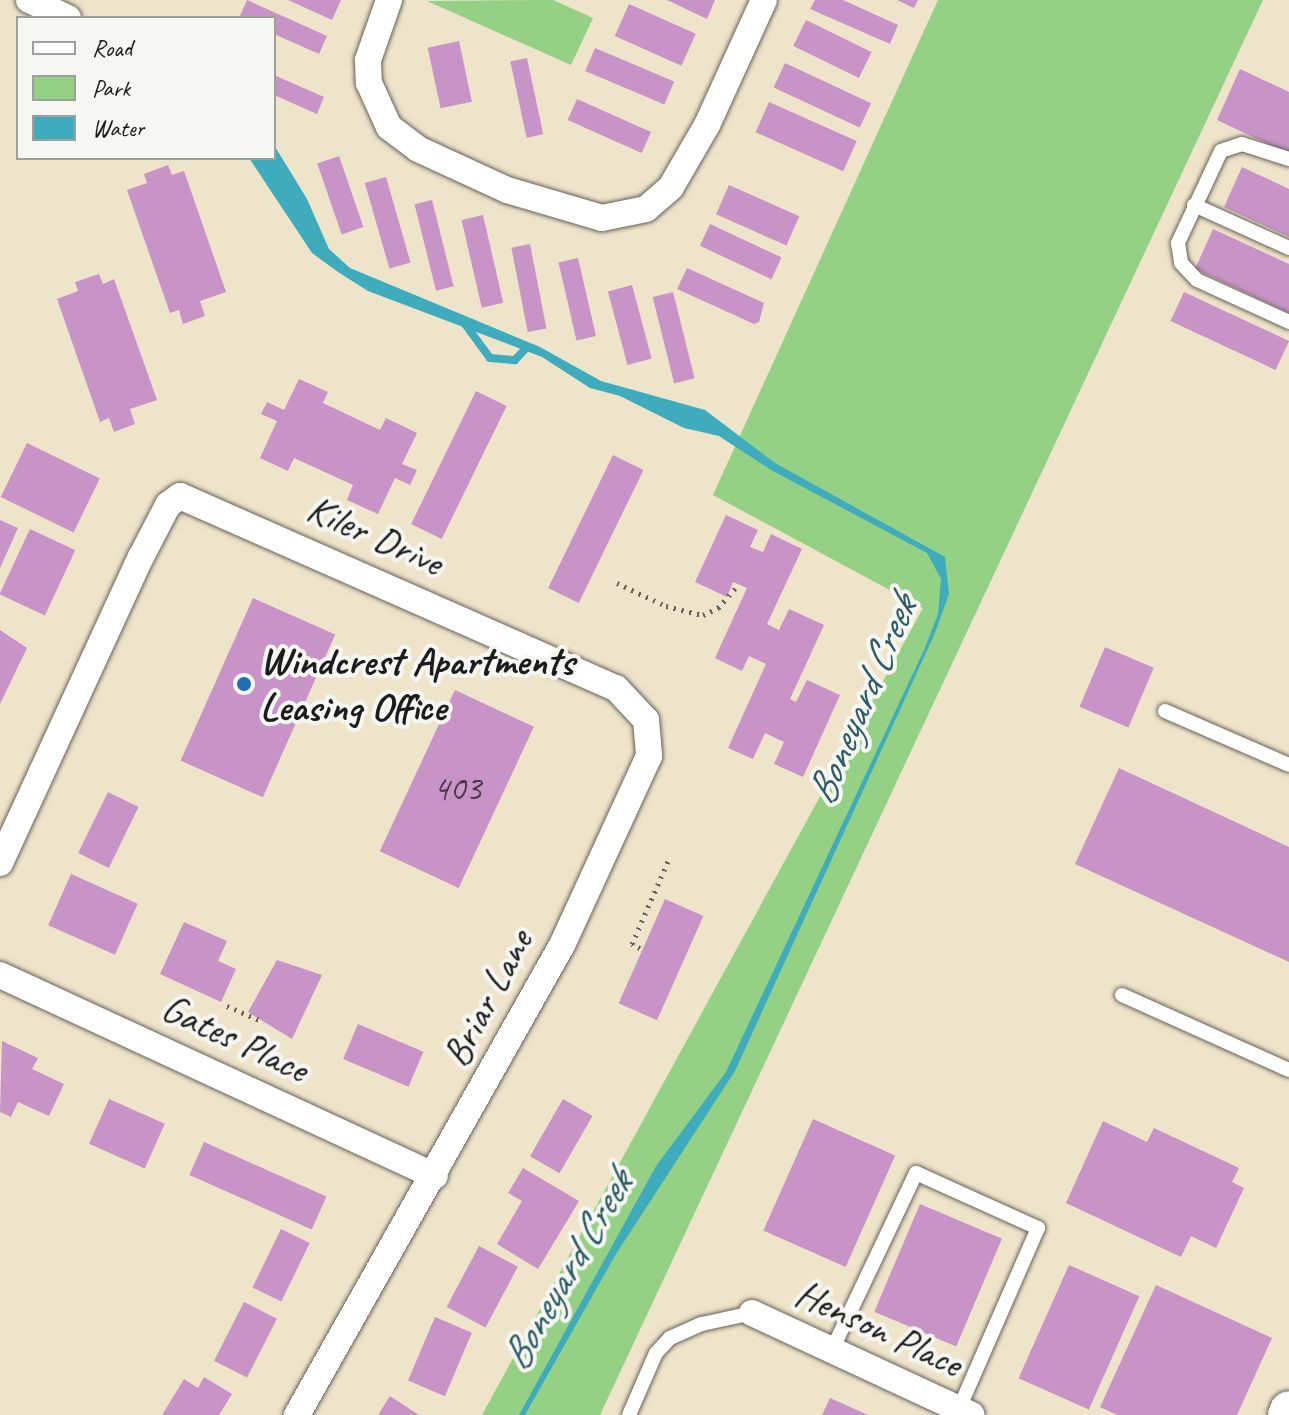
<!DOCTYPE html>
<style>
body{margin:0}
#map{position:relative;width:1289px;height:1415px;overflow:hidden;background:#eee4ca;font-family:Caveat,sans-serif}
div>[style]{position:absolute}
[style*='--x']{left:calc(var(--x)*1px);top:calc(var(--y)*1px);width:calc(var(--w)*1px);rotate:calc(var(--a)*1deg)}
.green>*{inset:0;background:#94d185}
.water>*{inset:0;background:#3facbe}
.stream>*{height:8px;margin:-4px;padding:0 4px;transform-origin:4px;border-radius:4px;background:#3facbe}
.building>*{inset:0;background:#c893c7;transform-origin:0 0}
.path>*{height:5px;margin-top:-2.5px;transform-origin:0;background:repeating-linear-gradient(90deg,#666259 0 2px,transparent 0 8px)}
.roads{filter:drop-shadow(0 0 2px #666259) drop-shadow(0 0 2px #666259)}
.lane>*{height:14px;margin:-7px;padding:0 7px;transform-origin:7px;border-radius:7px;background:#fff}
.street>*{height:26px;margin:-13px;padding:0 13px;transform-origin:13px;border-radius:13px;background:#fff}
.secondary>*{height:38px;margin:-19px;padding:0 19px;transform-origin:19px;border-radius:19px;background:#fff}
.dots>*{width:22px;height:22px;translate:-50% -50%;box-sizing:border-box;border:4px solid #f6f6f2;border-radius:50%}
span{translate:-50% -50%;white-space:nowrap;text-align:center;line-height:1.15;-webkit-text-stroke:8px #f6f6f2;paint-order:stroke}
.number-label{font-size:36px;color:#473a47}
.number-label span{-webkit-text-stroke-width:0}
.street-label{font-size:40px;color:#1c1c1c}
.poi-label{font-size:40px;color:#1c1c1c;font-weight:700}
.left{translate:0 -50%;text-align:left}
.water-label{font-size:42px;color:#2c5d65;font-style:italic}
.legend{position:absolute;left:16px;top:16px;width:260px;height:144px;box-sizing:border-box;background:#f6f6f2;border:2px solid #9f9f9c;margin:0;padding:10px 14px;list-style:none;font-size:24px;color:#1c1c1c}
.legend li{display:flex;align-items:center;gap:16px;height:40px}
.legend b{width:40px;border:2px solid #9f9f9c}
</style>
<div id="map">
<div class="green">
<div style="clip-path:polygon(553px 0,593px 18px,571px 65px,427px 1px)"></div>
<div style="clip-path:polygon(938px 0,1263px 0,600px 1415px,482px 1415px,923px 608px,713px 495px)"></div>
</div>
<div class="water">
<div style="clip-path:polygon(274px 145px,307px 199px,329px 249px,350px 268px,540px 347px,601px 381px,705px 410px,775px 463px,945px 557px,949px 594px,935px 633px,735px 1071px,616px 1254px,525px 1415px,519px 1415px,656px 1166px,726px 1072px,924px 650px,938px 614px,941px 579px,927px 553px,771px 470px,719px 436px,684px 428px,620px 396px,590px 388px,542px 357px,368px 291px,338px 272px,312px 253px,249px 158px,274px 158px)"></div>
</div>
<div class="stream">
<div style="--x:462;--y:320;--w:47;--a:53.6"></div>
<div style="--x:490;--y:358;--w:25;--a:5"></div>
<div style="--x:515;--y:360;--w:18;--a:-47"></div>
<div style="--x:527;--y:347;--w:7;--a:16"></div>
</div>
<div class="building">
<div style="clip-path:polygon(247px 0,327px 36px,319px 54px,274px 34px,274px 18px,239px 18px)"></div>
<div style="clip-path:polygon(288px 0,341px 0,332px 20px)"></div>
<div style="clip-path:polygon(667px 0,715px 0,707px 19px)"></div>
<div style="clip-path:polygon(815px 0,843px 0,898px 25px,890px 44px,810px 9px)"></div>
<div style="clip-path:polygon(897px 0,918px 0,914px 8px)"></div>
<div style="left:629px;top:4px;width:73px;height:35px;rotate:24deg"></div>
<div style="left:806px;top:20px;width:73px;height:29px;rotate:26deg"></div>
<div style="left:459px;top:41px;width:62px;height:32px;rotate:78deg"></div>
<div style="left:595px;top:48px;width:86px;height:25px;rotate:23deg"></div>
<div style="left:527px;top:58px;width:78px;height:17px;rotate:78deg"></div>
<div style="left:785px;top:63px;width:95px;height:27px;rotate:25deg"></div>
<div style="clip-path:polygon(1240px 69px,1289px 92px,1289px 154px,1217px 120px)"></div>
<div style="clip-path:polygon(274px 75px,324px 97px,317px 114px,274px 95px)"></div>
<div style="left:577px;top:99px;width:81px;height:23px;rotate:24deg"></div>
<div style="left:769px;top:102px;width:96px;height:33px;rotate:24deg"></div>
<div style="left:339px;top:156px;width:75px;height:23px;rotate:71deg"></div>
<div style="clip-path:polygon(168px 165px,172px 175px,184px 171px,226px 292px,200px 301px,205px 316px,183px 324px,179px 310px,170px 313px,127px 190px,147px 183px,144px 174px)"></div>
<div style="clip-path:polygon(1242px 167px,1289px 189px,1289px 237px,1224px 207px)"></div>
<div style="left:386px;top:177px;width:89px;height:22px;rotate:74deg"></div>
<div style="left:729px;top:185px;width:77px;height:32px;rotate:24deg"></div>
<div style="left:432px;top:200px;width:89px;height:18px;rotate:76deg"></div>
<div style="left:483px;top:215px;width:90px;height:22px;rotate:77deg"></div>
<div style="left:710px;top:224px;width:79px;height:24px;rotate:25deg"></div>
<div style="clip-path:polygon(1213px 229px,1289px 264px,1289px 313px,1195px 269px)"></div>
<div style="left:530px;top:244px;width:86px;height:19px;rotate:79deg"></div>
<div style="left:578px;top:258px;width:80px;height:20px;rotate:77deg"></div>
<div style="clip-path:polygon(687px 268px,764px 303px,759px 322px,754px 324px,677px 289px)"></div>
<div style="clip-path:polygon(99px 274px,103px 284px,114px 279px,157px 400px,130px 409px,135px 424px,114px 432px,109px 418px,100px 422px,57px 299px,78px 291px,75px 282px)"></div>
<div style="left:632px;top:285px;width:76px;height:25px;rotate:75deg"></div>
<div style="left:673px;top:292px;width:89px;height:21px;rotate:76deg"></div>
<div style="left:1184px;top:292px;width:116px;height:32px;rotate:25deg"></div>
<div style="clip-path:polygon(299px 379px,328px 392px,323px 403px,380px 430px,386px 418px,417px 433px,402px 464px,417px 470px,410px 485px,395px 478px,378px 514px,347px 500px,353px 485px,294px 458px,288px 471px,260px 458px,277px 421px,261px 414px,267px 402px,284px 410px)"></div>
<div style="left:476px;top:391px;width:34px;height:148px;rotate:26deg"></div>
<div style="left:27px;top:443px;width:81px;height:60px;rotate:26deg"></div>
<div style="left:613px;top:455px;width:34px;height:148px;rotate:26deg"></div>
<div style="clip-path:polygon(726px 515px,758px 530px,750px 547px,763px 552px,771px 534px,802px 549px,767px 624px,779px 630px,789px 609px,824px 625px,790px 699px,796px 702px,807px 680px,840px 695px,803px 777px,774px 764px,784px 742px,765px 733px,753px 759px,728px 748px,766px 664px,749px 656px,742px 671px,715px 658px,747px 588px,733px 582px,727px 597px,695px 582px)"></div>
<div style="clip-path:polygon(0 520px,18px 528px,0 568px)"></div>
<div style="left:30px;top:529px;width:50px;height:72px;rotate:25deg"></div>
<div style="left:253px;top:598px;width:90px;height:178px;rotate:24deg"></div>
<div style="clip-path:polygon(0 630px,27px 648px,0 704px)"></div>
<div style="left:1105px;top:647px;width:53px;height:65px;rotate:23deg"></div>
<div style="left:455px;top:690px;width:87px;height:178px;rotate:25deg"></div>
<div style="clip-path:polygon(1119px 768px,1289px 847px,1289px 962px,1075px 864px)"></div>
<div style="left:108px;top:792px;width:34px;height:68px;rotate:26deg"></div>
<div style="left:71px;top:874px;width:73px;height:56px;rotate:24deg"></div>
<div style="left:665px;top:899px;width:42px;height:114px;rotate:24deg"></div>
<div style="clip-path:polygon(184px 922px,227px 941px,218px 961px,236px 969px,221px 1002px,160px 974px)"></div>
<div style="clip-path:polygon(277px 960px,322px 975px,292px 1039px,248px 1012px)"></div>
<div style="left:358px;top:1024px;width:71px;height:38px;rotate:23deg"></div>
<div style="clip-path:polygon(2px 1041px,38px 1058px,32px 1069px,64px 1084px,49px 1116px,18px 1102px,11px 1117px,0 1112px)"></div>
<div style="left:109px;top:1099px;width:61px;height:49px;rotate:24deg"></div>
<div style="left:563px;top:1099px;width:34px;height:66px;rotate:30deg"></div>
<div style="left:813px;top:1119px;width:90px;height:122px;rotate:24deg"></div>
<div style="clip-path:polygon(1103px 1121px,1147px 1142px,1154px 1128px,1239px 1168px,1232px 1182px,1244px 1188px,1216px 1248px,1191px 1236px,1181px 1257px,1066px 1203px)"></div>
<div style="left:204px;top:1142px;width:134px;height:36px;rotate:24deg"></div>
<div style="clip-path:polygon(523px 1168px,579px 1201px,538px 1269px,497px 1244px,522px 1201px,508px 1193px)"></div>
<div style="left:920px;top:1204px;width:89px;height:117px;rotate:23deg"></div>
<div style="left:281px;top:1229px;width:32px;height:65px;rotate:26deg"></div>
<div style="left:479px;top:1246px;width:44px;height:69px;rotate:28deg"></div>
<div style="left:1069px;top:1265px;width:77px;height:124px;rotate:24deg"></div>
<div style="clip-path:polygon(1156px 1285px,1272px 1338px,1237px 1415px,1117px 1415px,1100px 1407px)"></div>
<div style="left:244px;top:1302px;width:37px;height:66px;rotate:27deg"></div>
<div style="left:435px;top:1317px;width:40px;height:69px;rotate:23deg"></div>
<div style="clip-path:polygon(204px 1377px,232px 1394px,219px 1415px,162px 1415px,184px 1379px,198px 1388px)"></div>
<div style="clip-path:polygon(390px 1396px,419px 1415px,378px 1415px)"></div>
<div style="clip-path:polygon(830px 1398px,868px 1415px,822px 1415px)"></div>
</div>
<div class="path">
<div style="--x:617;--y:583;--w:54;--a:25.1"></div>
<div style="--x:666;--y:606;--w:38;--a:14"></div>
<div style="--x:703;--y:615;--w:17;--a:-25"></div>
<div style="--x:718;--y:608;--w:29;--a:-49"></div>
<div style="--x:640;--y:948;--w:9;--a:-153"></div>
<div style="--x:632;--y:944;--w:93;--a:-66.5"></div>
<div style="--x:227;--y:1006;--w:40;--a:23.4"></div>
</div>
<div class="roads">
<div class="lane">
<div style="--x:1289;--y:159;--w:49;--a:-162.3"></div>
<div style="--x:1242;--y:144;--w:22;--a:162"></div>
<div style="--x:1221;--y:151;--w:102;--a:115.1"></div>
<div style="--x:1178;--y:243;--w:20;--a:81"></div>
<div style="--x:1181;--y:263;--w:23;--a:47"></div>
<div style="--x:1197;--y:280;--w:101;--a:24.5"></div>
<div style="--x:1194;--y:205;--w:104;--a:24.4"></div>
<div style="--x:1165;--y:711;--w:135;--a:23.5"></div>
<div style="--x:1122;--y:995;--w:183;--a:24.2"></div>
<div style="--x:832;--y:1350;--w:196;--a:-64.6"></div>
<div style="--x:916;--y:1173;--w:134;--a:24.3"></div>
<div style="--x:1038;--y:1228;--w:197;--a:113.6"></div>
<div style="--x:629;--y:1415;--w:68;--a:-66.5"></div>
<div style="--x:656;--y:1353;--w:21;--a:-47"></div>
<div style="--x:670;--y:1338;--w:35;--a:-24"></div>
<div style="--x:702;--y:1324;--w:51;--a:-12.4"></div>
</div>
<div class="street">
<div style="--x:29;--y:0;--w:43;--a:24.8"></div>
<div style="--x:389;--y:0;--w:64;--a:109.3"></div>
<div style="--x:368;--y:60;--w:23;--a:88"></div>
<div style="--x:369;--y:83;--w:48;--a:65.6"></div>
<div style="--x:389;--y:127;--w:36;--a:37"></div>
<div style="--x:418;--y:149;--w:98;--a:24.7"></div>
<div style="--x:507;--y:190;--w:99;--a:16.4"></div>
<div style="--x:602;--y:218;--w:45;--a:-11.6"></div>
<div style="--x:646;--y:209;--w:33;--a:-41"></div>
<div style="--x:671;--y:187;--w:72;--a:-59.9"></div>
<div style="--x:707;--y:125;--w:137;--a:-65.5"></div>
<div style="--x:0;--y:863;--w:337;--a:-65.3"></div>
<div style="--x:141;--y:557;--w:59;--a:-62.6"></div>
<div style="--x:168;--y:505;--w:15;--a:-37"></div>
<div style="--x:180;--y:496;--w:476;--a:23.8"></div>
<div style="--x:616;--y:688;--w:44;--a:46.8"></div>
<div style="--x:646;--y:720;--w:36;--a:85"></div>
<div style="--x:649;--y:756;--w:208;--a:114.7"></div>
<div style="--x:562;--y:945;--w:540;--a:119.42"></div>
<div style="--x:0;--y:975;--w:479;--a:24.8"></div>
<div style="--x:752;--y:1313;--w:242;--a:24.9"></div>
</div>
<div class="secondary">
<div style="--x:1287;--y:1415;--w:5;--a:-68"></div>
</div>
</div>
<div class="dots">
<div style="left:244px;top:684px;background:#1f6fb2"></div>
</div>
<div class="number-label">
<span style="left:457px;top:789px">403</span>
</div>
<div class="street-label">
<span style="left:375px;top:535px;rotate:24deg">Kiler Drive</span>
<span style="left:487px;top:998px;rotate:-62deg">Briar Lane</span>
<span style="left:235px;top:1038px;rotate:25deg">Gates Place</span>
<span style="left:879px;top:1328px;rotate:25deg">Henson Place</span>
</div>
<div class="poi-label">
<span class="left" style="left:260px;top:684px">Windcrest Apartments<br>Leasing Office</span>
</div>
<div class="water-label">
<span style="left:862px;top:701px;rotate:-67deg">Boneyard Creek</span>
<span style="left:567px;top:1271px;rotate:-60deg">Boneyard Creek</span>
</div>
<ul class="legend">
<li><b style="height:10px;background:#fff"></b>Road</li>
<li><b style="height:22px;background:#94d185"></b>Park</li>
<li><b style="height:22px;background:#3facbe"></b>Water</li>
</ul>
</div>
